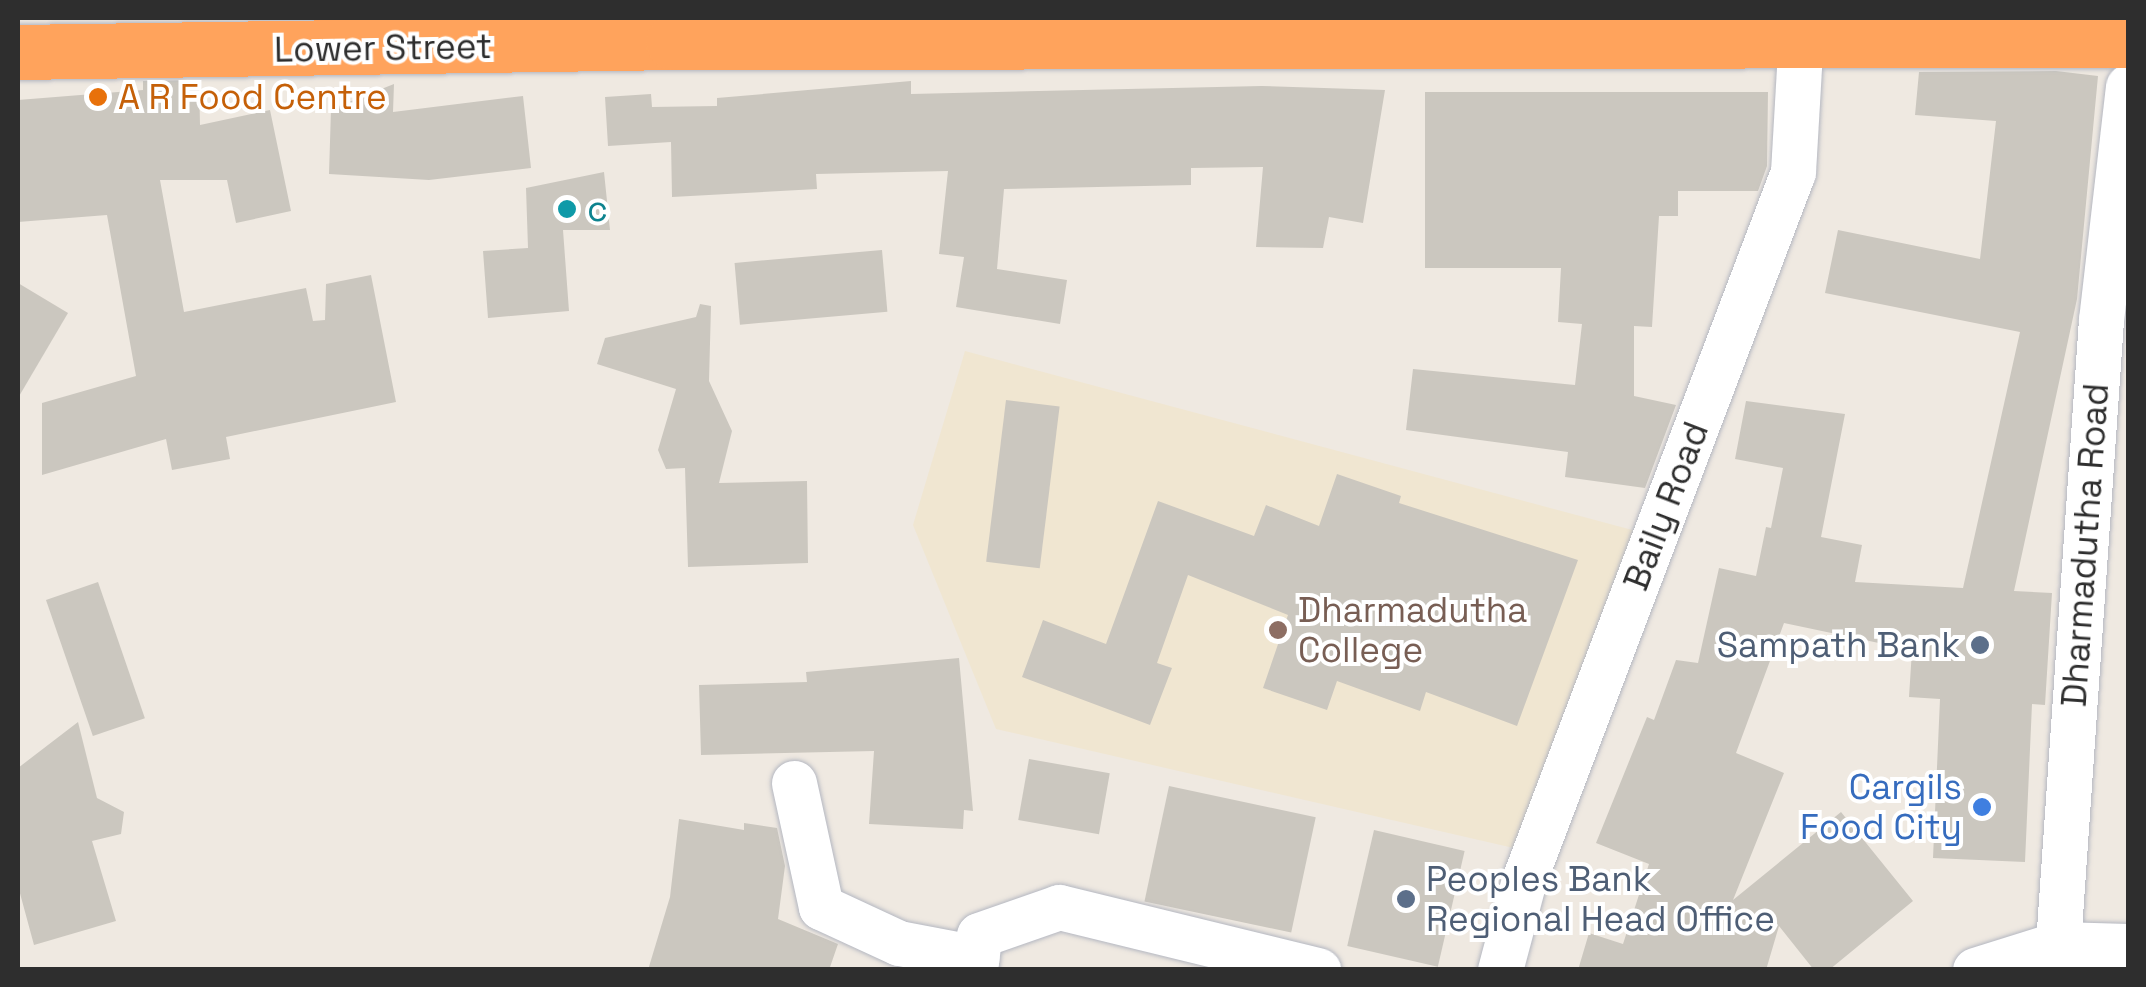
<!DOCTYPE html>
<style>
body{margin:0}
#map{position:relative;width:2146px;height:987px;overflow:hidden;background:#efe9e1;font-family:"Space Grotesk",sans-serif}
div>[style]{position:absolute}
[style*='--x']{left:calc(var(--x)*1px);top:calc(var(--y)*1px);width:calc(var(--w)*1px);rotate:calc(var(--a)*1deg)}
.education>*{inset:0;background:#f0e6d1}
.building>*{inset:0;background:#cbc7bf;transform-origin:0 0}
.roads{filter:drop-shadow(0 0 2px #b4b7c1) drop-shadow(0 0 2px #b4b7c1)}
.minor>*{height:45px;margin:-22.5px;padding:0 22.5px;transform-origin:22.5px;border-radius:22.5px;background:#fff}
.highway>*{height:55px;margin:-27.5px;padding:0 27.5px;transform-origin:27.5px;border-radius:27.5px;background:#ffa35c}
.dots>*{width:28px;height:28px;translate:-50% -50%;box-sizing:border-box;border:5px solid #fff;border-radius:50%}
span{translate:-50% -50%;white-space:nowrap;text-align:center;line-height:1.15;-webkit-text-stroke:8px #fff;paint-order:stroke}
.street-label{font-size:35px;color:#2e2e2e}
.food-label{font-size:35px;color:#c56008}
.left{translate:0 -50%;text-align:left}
.culture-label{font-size:35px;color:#0d838f}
.education-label{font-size:35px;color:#785e54}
.service-label{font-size:35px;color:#4e5e75}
.right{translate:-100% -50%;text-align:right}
.shop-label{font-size:35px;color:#366cbe}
.frame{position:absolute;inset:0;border:20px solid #2e2e2e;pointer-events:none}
</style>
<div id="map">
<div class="education">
<div style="clip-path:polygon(965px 351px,1636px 531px,1518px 849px,996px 729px,913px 525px)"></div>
</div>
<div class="building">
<div style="clip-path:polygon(2056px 71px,2098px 76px,2077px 299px,2014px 591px,2052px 593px,2045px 705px,2032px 704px,2025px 862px,1933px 858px,1940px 699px,1909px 697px,1912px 650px,1784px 623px,1736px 753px,1784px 773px,1733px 900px,1841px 812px,1913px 901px,1829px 970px,1814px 970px,1779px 926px,1766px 970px,1578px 970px,1589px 933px,1623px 944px,1649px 864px,1596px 843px,1647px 717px,1654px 720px,1676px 660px,1698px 663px,1719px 568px,1756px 576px,1766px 527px,1771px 528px,1783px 468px,1735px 459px,1746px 401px,1845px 414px,1821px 537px,1862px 545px,1855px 582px,1963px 588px,2020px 332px,1825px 293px,1838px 230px,1980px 259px,1996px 121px,1915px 115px,1919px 72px)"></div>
<div style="clip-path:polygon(199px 80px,200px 125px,270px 110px,291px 211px,236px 223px,227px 180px,160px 180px,184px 312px,306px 288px,313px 321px,325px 320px,326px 284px,371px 275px,396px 402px,226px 437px,230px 459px,172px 470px,166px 439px,42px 475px,42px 403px,136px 376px,107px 215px,18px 222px,18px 100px,143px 90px,143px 81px)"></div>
<div style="clip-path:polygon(911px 81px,911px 94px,1262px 86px,1385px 90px,1363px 223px,1329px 217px,1323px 248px,1256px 247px,1263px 167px,1191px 168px,1191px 185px,1004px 189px,997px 269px,1067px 280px,1060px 324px,956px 307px,964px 257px,939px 254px,948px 171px,816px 174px,817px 189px,672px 197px,671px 142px,608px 146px,605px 97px,651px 94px,652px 107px,717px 106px,717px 98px)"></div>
<div style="clip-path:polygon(394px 84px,393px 112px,523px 96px,531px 168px,429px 180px,329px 174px,331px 109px)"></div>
<div style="clip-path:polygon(1425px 92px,1768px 92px,1767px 166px,1758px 191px,1678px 191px,1678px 216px,1659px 216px,1652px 327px,1634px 326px,1634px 396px,1676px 405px,1645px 488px,1565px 477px,1568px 452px,1406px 430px,1413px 369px,1575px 385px,1582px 324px,1558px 322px,1561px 268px,1425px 268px)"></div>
<div style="clip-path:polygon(604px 172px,610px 230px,563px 230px,569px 311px,488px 318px,483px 251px,528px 248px,526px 188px)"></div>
<div style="left:882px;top:250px;width:62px;height:148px;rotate:85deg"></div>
<div style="clip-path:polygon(18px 283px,68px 313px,18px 398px)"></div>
<div style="clip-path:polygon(700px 304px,711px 306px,709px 381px,732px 431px,719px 483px,807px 481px,808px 563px,688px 567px,685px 468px,666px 469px,658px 450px,676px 389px,597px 364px,605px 338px,696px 317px)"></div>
<div style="left:1006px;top:400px;width:54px;height:163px;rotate:7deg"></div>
<div style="clip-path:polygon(1337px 474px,1401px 496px,1399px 503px,1578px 560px,1517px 726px,1426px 692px,1420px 711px,1337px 681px,1327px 710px,1263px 688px,1288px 615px,1188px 575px,1157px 663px,1172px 668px,1150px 725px,1022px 677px,1043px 620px,1106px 644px,1158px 501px,1254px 536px,1266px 505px,1319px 526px)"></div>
<div style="left:98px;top:582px;width:144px;height:55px;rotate:71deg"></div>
<div style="clip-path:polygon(959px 658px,973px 811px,964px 810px,963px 829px,869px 824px,874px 751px,701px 755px,699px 685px,807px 682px,806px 672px)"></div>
<div style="clip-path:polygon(78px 722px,97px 798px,124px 812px,121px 834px,92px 841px,116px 921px,34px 945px,18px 886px,18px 768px)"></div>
<div style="left:1029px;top:759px;width:82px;height:62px;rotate:10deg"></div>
<div style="left:1169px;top:786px;width:150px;height:118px;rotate:12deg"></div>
<div style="clip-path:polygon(679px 819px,744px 830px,744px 823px,777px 828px,785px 866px,778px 919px,838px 944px,829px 970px,648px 970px,670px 897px)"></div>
<div style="left:1374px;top:830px;width:93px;height:119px;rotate:13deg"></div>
</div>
<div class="roads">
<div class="minor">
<div style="--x:794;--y:783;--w:127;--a:77.7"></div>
<div style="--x:821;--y:907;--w:86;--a:24.8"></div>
<div style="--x:899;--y:943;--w:79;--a:10.9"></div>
<div style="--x:2058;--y:944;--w:625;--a:-86.06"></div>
<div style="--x:2101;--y:320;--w:235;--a:-83.4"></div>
<div style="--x:975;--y:970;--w:35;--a:-83"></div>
<div style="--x:979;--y:935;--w:85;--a:-19.3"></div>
<div style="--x:1059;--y:907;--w:267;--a:13.7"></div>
<div style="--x:1500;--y:970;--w:93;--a:-75.1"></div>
<div style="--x:1524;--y:880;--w:757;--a:-69.2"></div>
<div style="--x:1793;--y:172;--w:154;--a:-86.7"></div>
<div style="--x:1975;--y:970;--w:87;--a:-17.4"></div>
<div style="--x:2058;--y:944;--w:70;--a:1.6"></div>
</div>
<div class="highway">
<div style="--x:18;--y:52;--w:655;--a:-0.87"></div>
<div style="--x:673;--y:42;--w:1455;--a:-0.08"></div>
</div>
</div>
<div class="dots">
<div style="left:98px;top:97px;background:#e8710a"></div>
<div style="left:567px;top:209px;background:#0f9aa8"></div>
<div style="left:1278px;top:630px;background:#8d6e63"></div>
<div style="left:1980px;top:645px;background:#5c6f8a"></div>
<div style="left:1982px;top:807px;background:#3f7fe0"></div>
<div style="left:1406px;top:899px;background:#5c6f8a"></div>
</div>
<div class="street-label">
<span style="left:383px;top:48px;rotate:-1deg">Lower Street</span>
<span style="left:1666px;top:506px;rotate:-69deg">Baily Road</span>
<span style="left:2085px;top:545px;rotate:-86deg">Dharmadutha Road</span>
</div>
<div class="food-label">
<span class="left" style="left:118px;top:97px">A R Food Centre</span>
</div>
<div class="culture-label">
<span class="left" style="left:587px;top:209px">c</span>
</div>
<div class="education-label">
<span class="left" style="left:1298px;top:630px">Dharmadutha<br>College</span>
</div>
<div class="service-label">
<span class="right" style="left:1960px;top:645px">Sampath Bank</span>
<span class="left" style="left:1426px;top:899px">Peoples Bank<br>Regional Head Office</span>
</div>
<div class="shop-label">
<span class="right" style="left:1962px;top:807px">Cargils<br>Food City</span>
</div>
<div class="frame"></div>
</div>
